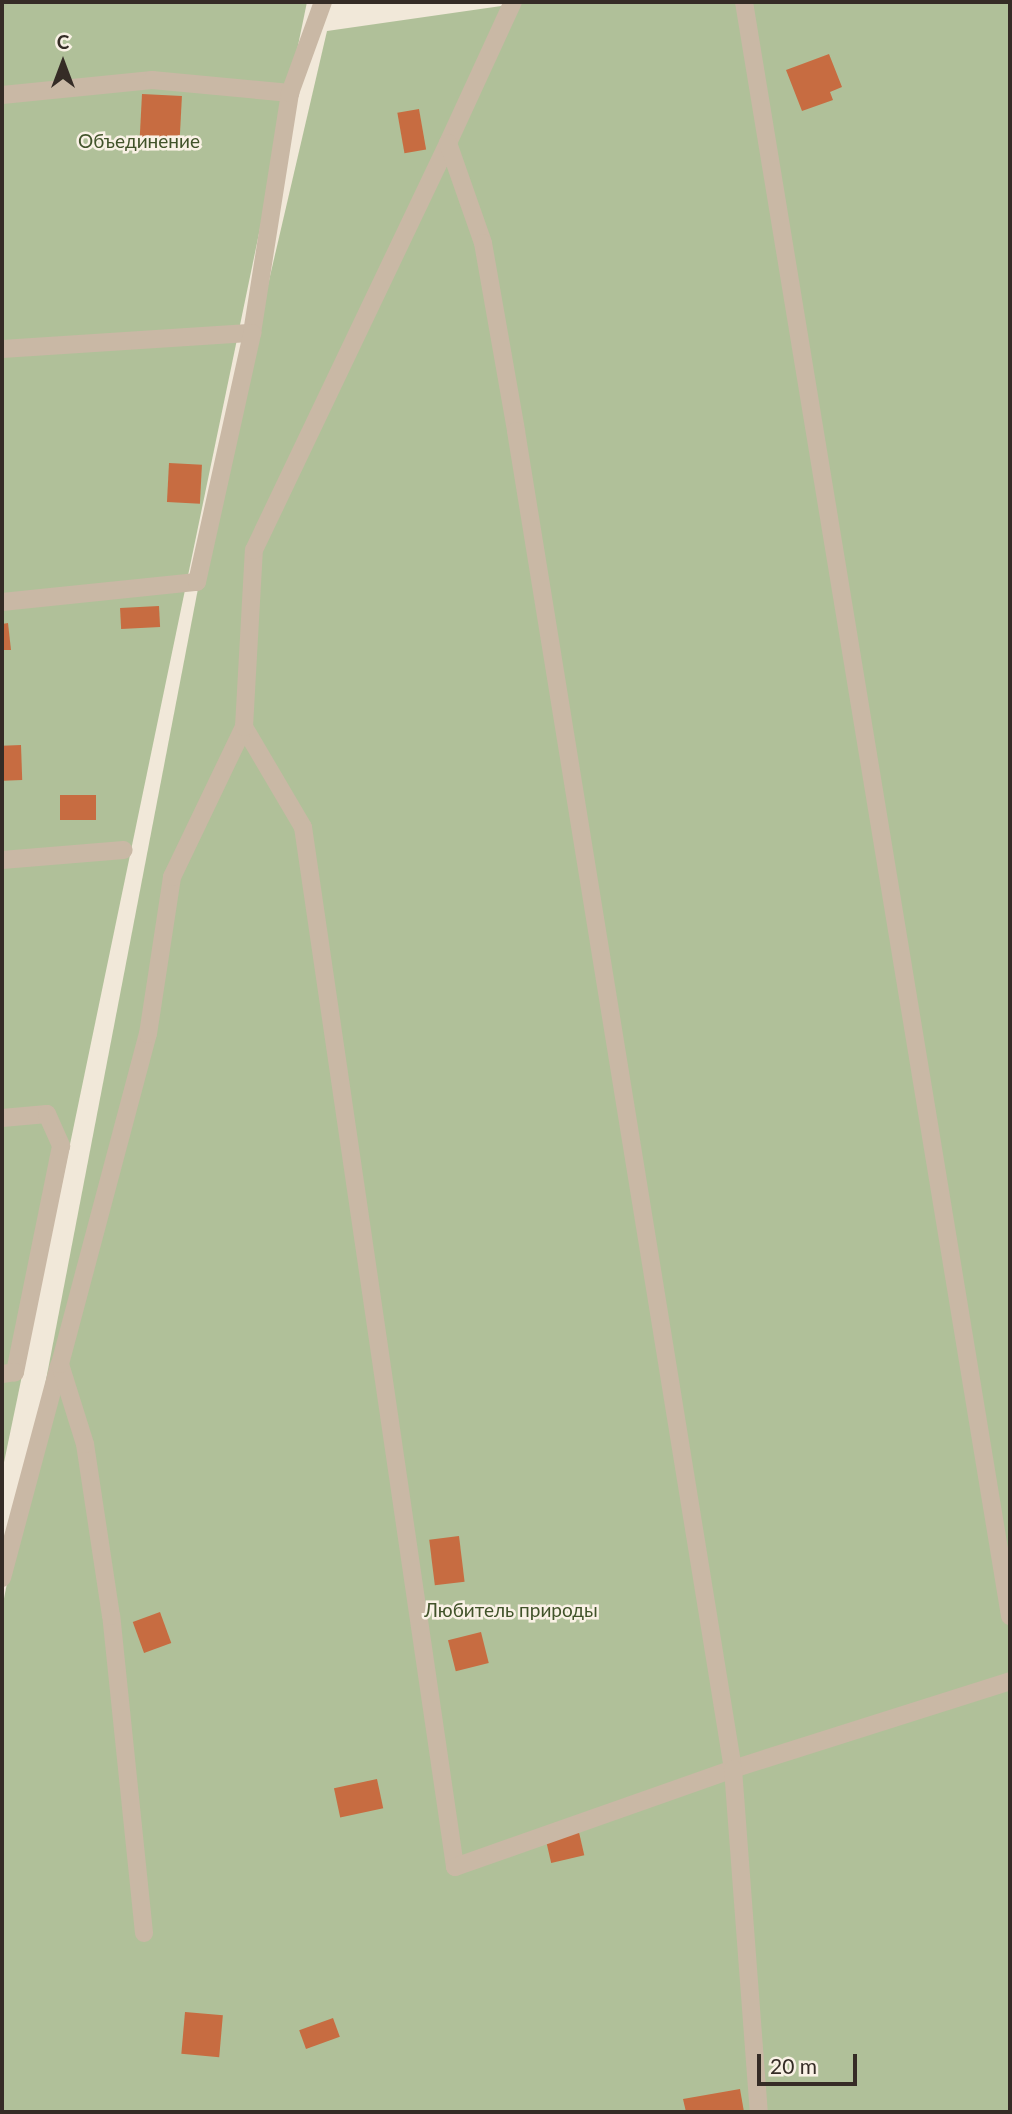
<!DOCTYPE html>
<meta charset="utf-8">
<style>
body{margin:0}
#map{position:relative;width:1012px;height:2114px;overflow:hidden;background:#f1e8d9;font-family:Lato,sans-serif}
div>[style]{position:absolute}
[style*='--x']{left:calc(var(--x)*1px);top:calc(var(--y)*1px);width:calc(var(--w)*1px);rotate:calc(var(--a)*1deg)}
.green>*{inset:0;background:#b0c099}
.building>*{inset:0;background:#c76c41;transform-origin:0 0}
.minor>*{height:18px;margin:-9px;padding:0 9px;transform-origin:9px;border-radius:9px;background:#c9b8a5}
span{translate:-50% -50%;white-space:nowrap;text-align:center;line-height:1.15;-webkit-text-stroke:5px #f9f1e5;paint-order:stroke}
.park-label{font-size:19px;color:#41532a}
.frame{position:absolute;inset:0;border:4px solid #352c26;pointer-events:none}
.north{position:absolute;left:28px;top:28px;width:70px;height:70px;-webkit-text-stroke:5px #f9f1e5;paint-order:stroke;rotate:0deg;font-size:19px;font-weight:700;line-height:28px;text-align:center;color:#352c26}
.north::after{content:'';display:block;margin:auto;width:24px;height:32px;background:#352c26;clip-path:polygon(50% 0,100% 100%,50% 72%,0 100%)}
.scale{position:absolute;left:757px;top:2054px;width:100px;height:32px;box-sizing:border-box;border:4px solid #352c26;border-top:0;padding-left:9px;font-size:21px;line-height:24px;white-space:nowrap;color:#352c26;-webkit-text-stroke:5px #f9f1e5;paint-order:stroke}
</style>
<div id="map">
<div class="green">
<div style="clip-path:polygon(2px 2px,307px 2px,2px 1472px)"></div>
<div style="clip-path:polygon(529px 2px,1010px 2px,1010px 2112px,2px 2112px,2px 1609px,201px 573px,327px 31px)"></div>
</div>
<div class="building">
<div style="clip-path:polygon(829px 54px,842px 87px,830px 92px,833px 100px,802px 111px,786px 70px)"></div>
<div style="left:142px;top:94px;width:40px;height:54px;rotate:3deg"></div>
<div style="left:419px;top:109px;width:41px;height:22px;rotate:80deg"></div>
<div style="left:169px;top:463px;width:33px;height:39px;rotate:3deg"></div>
<div style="left:159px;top:606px;width:21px;height:39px;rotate:87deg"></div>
<div style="clip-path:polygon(8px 623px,11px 650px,2px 650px,2px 624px)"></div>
<div style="left:21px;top:745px;width:35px;height:19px;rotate:88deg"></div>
<div style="left:60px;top:795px;width:36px;height:25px"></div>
<div style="left:459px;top:1536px;width:46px;height:30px;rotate:83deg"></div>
<div style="left:160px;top:1612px;width:33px;height:29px;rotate:70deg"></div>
<div style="left:481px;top:1632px;width:32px;height:34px;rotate:76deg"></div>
<div style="left:377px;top:1779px;width:30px;height:44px;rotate:78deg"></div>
<div style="left:578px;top:1828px;width:28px;height:34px;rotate:77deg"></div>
<div style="left:185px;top:2012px;width:38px;height:42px;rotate:5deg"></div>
<div style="left:333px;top:2018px;width:20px;height:36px;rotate:70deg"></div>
<div style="clip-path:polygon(740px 2089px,744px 2112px,686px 2112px,683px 2099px)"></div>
</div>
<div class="minor">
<div style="--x:744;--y:2;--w:1636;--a:80.64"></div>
<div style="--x:2;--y:95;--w:151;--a:-5.7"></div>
<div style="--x:152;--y:80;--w:139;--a:5.4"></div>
<div style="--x:448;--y:143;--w:155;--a:-65.3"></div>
<div style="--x:2;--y:349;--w:251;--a:-3.7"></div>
<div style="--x:252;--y:333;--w:243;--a:-81"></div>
<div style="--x:290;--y:93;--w:97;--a:-70.1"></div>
<div style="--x:2;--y:602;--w:196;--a:-5.9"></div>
<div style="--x:197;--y:582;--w:255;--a:-77.5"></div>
<div style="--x:244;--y:727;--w:116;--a:59.5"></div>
<div style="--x:303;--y:827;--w:1051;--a:81.68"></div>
<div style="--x:455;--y:1867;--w:295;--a:-19.4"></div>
<div style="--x:733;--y:1769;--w:291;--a:-17.6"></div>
<div style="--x:2;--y:860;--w:122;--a:-4.7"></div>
<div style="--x:2;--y:1118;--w:45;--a:-5.1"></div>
<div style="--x:47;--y:1114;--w:35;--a:66"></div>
<div style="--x:61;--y:1146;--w:231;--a:101.5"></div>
<div style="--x:15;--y:1372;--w:13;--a:171"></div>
<div style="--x:2;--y:1578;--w:220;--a:-75"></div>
<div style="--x:144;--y:1933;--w:319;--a:-95.9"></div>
<div style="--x:111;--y:1616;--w:174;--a:-98.6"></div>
<div style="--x:85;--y:1444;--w:84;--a:-107.4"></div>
<div style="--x:60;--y:1364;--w:342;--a:-75.1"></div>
<div style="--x:148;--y:1034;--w:159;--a:-81.3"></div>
<div style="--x:172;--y:877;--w:166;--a:-64.4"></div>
<div style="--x:244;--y:727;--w:177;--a:-86.8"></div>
<div style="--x:254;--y:550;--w:451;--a:-64.5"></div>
<div style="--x:448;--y:143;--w:106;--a:70.7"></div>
<div style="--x:483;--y:243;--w:191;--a:80"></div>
<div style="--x:516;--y:431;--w:1355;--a:80.79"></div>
<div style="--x:733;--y:1769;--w:344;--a:85.7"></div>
</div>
<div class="park-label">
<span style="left:139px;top:141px">Объединение</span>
<span style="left:511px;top:1610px">Любитель природы</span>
</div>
<div class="frame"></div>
<div class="north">С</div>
<div class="scale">20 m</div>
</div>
